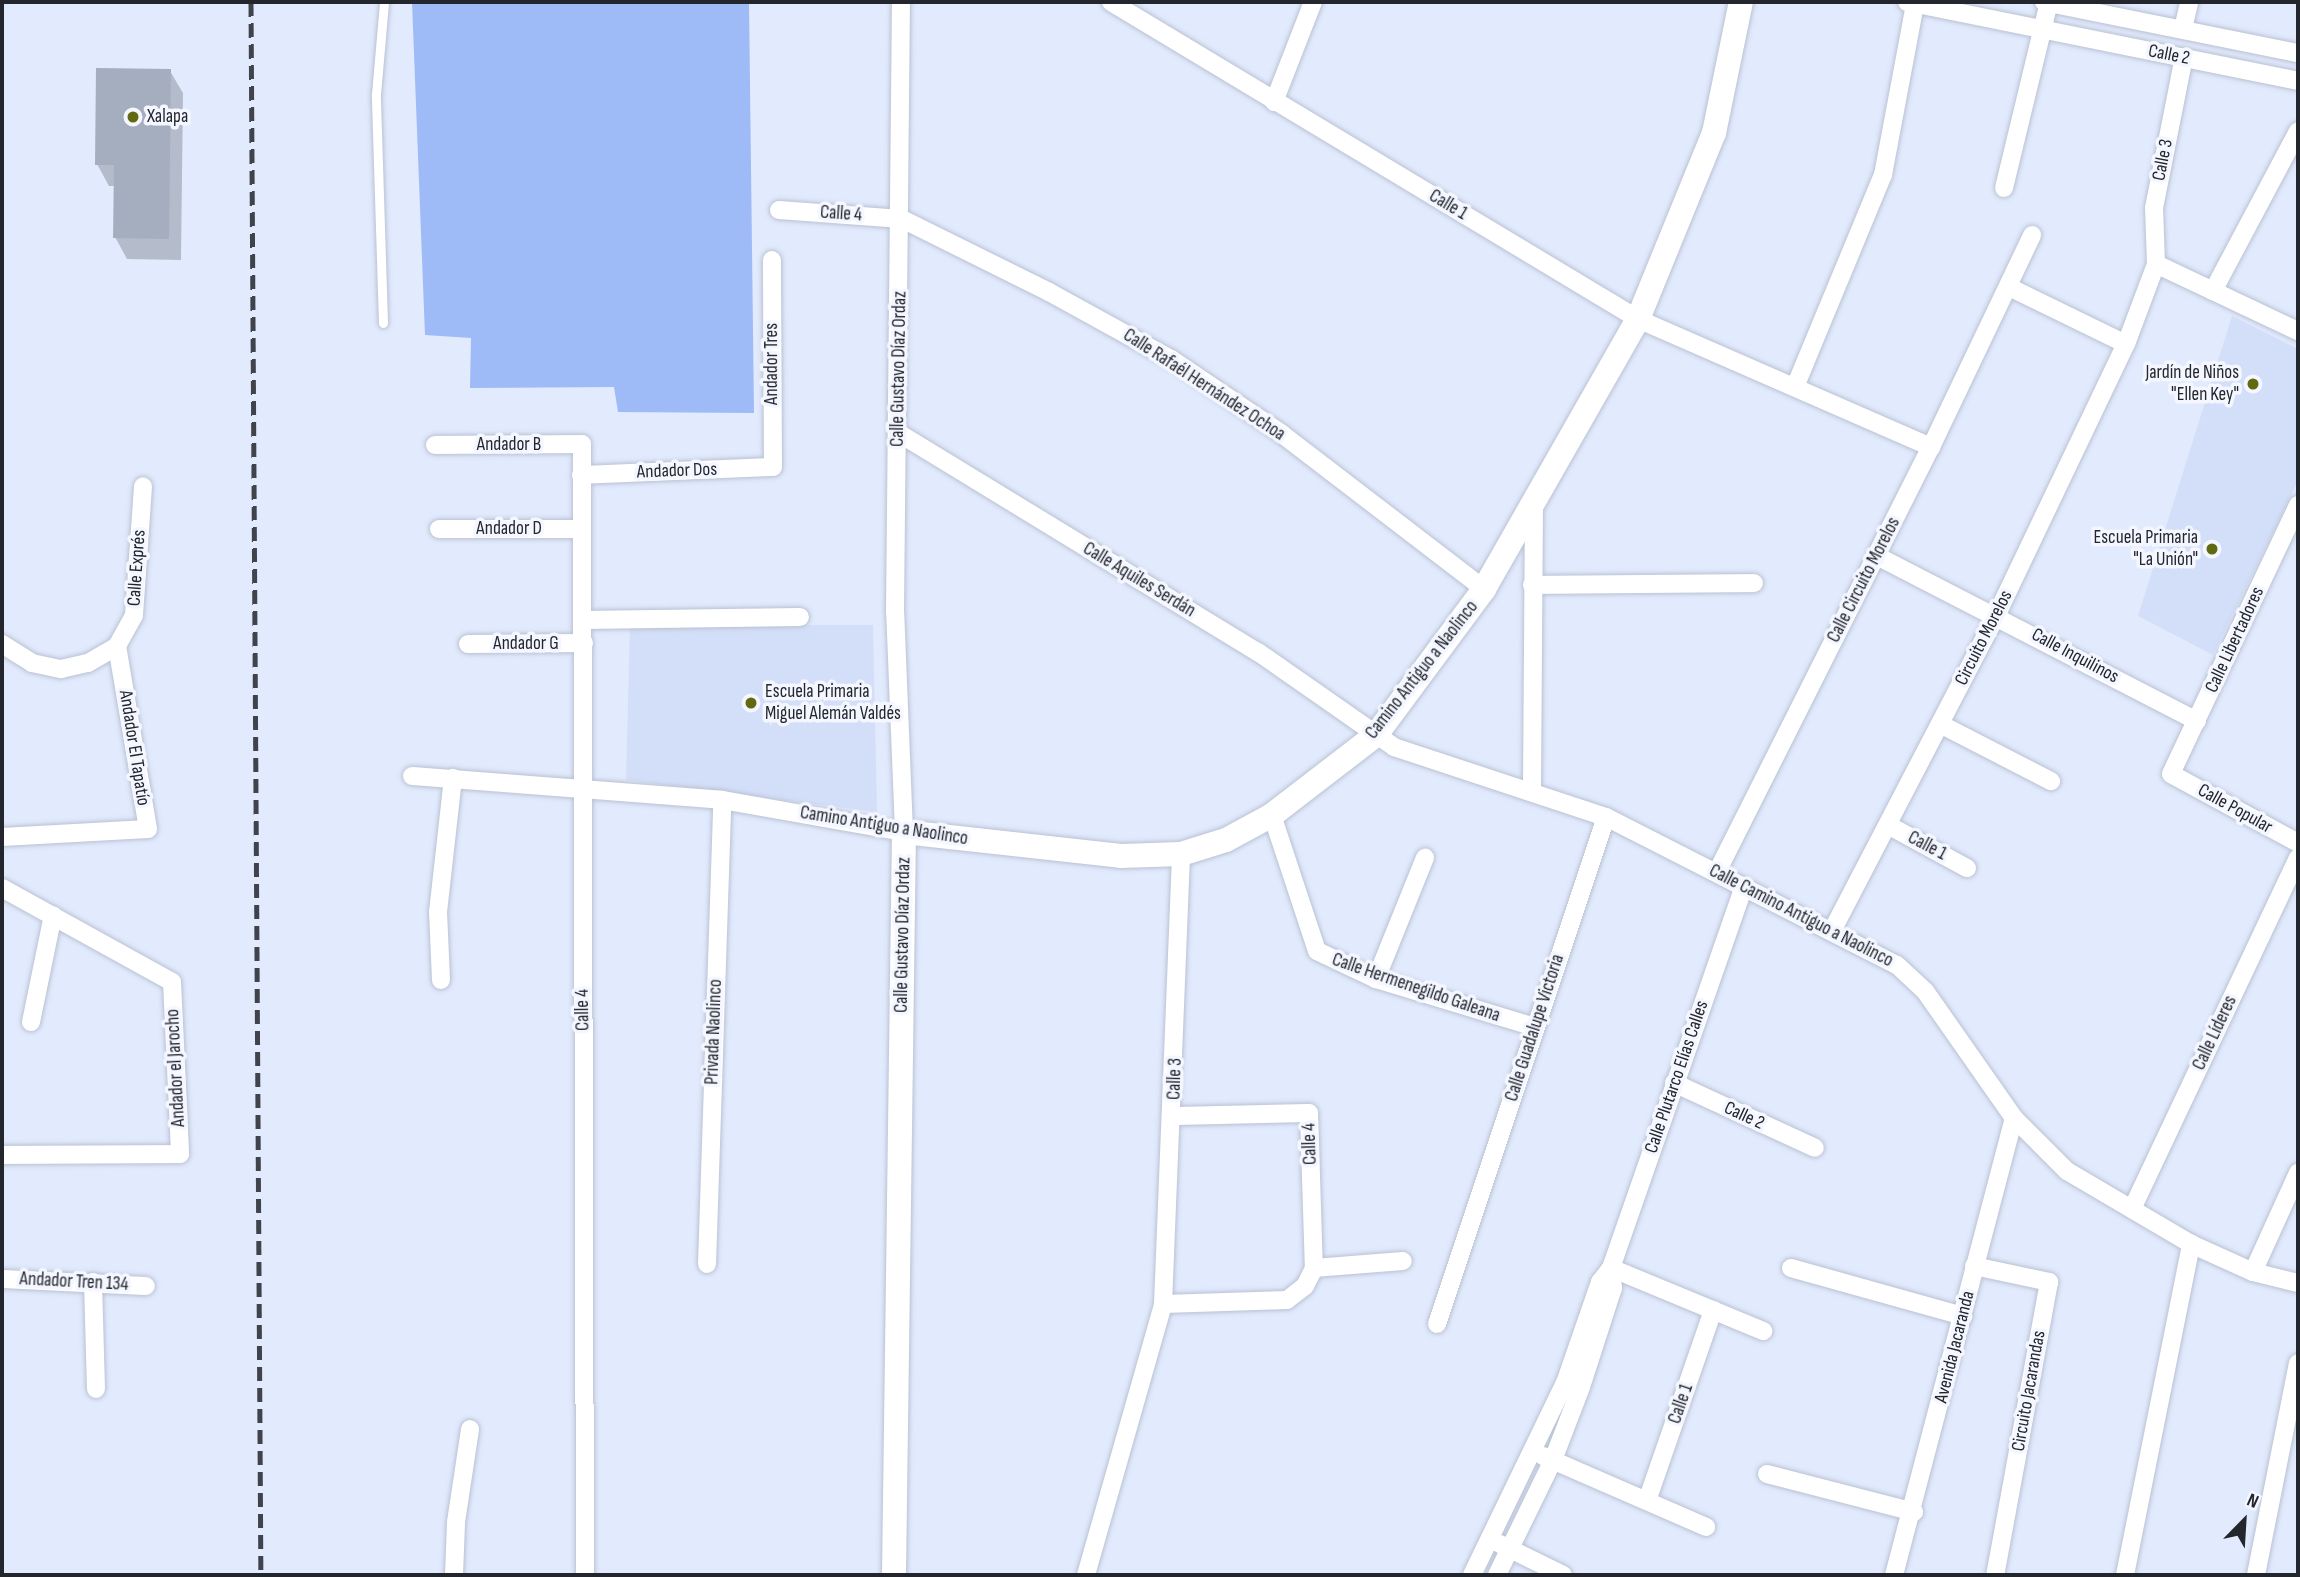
<!DOCTYPE html>
<meta charset="utf-8">
<style>
body{margin:0}
#map{position:relative;width:2300px;height:1577px;overflow:hidden;background:#e2eafd;font-family:"Sofia Sans Condensed",sans-serif}
div>[style]{position:absolute}
[style*='--x']{left:calc(var(--x)*1px);top:calc(var(--y)*1px);width:calc(var(--w)*1px);rotate:calc(var(--a)*1deg)}
.built>*{inset:0;background:#d3dff8}
.green>*{inset:0;background:#9ebaf7}
.shadow>*{inset:0;background:#0003}
.building>*{inset:0;background:#a5aebf}
.roads{filter:drop-shadow(0 0 2px #b9c2d3) drop-shadow(0 0 2px #b9c2d3)}
.service>*{height:9px;margin:-4.5px;padding:0 4.5px;transform-origin:4.5px;border-radius:4.5px;background:#fff}
.minor>*{height:18px;margin:-9px;padding:0 9px;transform-origin:9px;border-radius:9px;background:#fff}
.secondary>*{height:24px;margin:-12px;padding:0 12px;transform-origin:12px;border-radius:12px;background:#fff}
.rail>*{height:5px;margin-top:-2.5px;transform-origin:0;background:repeating-linear-gradient(90deg,#40434c 0 14px,transparent 0 21px)}
.dots>*{width:19px;height:19px;translate:-50% -50%;box-sizing:border-box;border:4px solid #f4f7ff;border-radius:50%}
span{translate:-50% -50%;white-space:nowrap;text-align:center;line-height:1.15;-webkit-text-stroke:7px #f4f7ff;paint-order:stroke}
.street-label{font-size:19px;color:#23262d}
.poi-label{font-size:19px;color:#23262d}
.left{translate:0 -50%;text-align:left}
.right{translate:-100% -50%;text-align:right}
.frame{position:absolute;inset:0;border:4px solid #23262d;pointer-events:none}
.north{position:absolute;left:2209px;top:1486px;width:70px;height:70px;-webkit-text-stroke:5px #f4f7ff;paint-order:stroke;rotate:24deg;font-size:19px;font-weight:700;line-height:28px;text-align:center;color:#23262d}
.north::after{content:'';display:block;margin:auto;width:24px;height:32px;background:#23262d;clip-path:polygon(50% 0,100% 100%,50% 72%,0 100%)}
</style>
<div id="map">
<div class="built">
<div style="clip-path:polygon(2232px 316px,2298px 349px,2298px 481px,2213px 655px,2138px 616px)"></div>
<div style="clip-path:polygon(630px 625px,873px 625px,877px 812px,626px 780px)"></div>
</div>
<div class="green">
<div style="clip-path:polygon(412px 2px,749px 2px,754px 413px,618px 412px,614px 387px,470px 388px,471px 338px,425px 335px)"></div>
</div>
<div class="shadow">
<div style="clip-path:polygon(170px 71px,183px 93px,181px 260px,127px 259px,115px 237px,115px 186px,109px 186px,97px 164px)"></div>
</div>
<div class="building">
<div style="clip-path:polygon(96px 68px,171px 69px,169px 239px,113px 238px,114px 165px,95px 165px)"></div>
</div>
<div class="roads">
<div class="service">
<div style="--x:383;--y:323;--w:229;--a:-91.8"></div>
<div style="--x:376;--y:94;--w:92;--a:-85"></div>
</div>
<div class="minor">
<div style="--x:1111;--y:2;--w:615;--a:31.03"></div>
<div style="--x:1638;--y:319;--w:320;--a:23.6"></div>
<div style="--x:1907;--y:2;--w:399;--a:11.4"></div>
<div style="--x:2044;--y:2;--w:259;--a:11.4"></div>
<div style="--x:2183;--y:29;--w:28;--a:-77"></div>
<div style="--x:1274;--y:102;--w:107;--a:-68.7"></div>
<div style="--x:2004;--y:188;--w:191;--a:-76.4"></div>
<div style="--x:779;--y:210;--w:123;--a:4.2"></div>
<div style="--x:902;--y:219;--w:164;--a:26.4"></div>
<div style="--x:1049;--y:292;--w:139;--a:28.8"></div>
<div style="--x:1171;--y:359;--w:134;--a:34"></div>
<div style="--x:1282;--y:434;--w:255;--a:37.5"></div>
<div style="--x:2156;--y:264;--w:157;--a:25.3"></div>
<div style="--x:2009;--y:287;--w:130;--a:26"></div>
<div style="--x:2213;--y:291;--w:181;--a:-62"></div>
<div style="--x:1795;--y:387;--w:230;--a:-67.5"></div>
<div style="--x:1883;--y:175;--w:174;--a:-79.4"></div>
<div style="--x:897;--y:432;--w:423;--a:31.4"></div>
<div style="--x:1258;--y:652;--w:166;--a:34.9"></div>
<div style="--x:1394;--y:747;--w:223;--a:18.3"></div>
<div style="--x:1606;--y:817;--w:326;--a:27"></div>
<div style="--x:1897;--y:965;--w:38;--a:43"></div>
<div style="--x:1925;--y:991;--w:155;--a:55"></div>
<div style="--x:2014;--y:1118;--w:75;--a:45"></div>
<div style="--x:2067;--y:1171;--w:144;--a:30.5"></div>
<div style="--x:2191;--y:1244;--w:68;--a:24.3"></div>
<div style="--x:2253;--y:1272;--w:46;--a:13.7"></div>
<div style="--x:435;--y:445;--w:147;--a:-0.4"></div>
<div style="--x:582;--y:444;--w:1131;--a:89.85"></div>
<div style="--x:581;--y:475;--w:192;--a:-2.4"></div>
<div style="--x:773;--y:467;--w:207;--a:-90.3"></div>
<div style="--x:2298;--y:505;--w:297;--a:115.3"></div>
<div style="--x:2171;--y:774;--w:145;--a:28.5"></div>
<div style="--x:439;--y:529;--w:141;--a:0"></div>
<div style="--x:1877;--y:556;--w:360;--a:27.3"></div>
<div style="--x:1532;--y:585;--w:222;--a:-0.5"></div>
<div style="--x:583;--y:620;--w:217;--a:-0.8"></div>
<div style="--x:2;--y:644;--w:36;--a:32"></div>
<div style="--x:32;--y:663;--w:30;--a:12"></div>
<div style="--x:61;--y:669;--w:28;--a:-13"></div>
<div style="--x:88;--y:663;--w:34;--a:-30"></div>
<div style="--x:117;--y:646;--w:35;--a:-61"></div>
<div style="--x:134;--y:615;--w:129;--a:-86"></div>
<div style="--x:468;--y:644;--w:116;--a:-0.5"></div>
<div style="--x:1940;--y:724;--w:125;--a:27.2"></div>
<div style="--x:412;--y:776;--w:311;--a:4.4"></div>
<div style="--x:722;--y:800;--w:185;--a:10"></div>
<div style="--x:904;--y:832;--w:220;--a:-92.3"></div>
<div style="--x:895;--y:612;--w:610;--a:-89.44"></div>
<div style="--x:1532;--y:789;--w:283;--a:-89.6"></div>
<div style="--x:1272;--y:815;--w:143;--a:71.7"></div>
<div style="--x:1317;--y:951;--w:65;--a:25.4"></div>
<div style="--x:1376;--y:979;--w:166;--a:16.8"></div>
<div style="--x:1888;--y:825;--w:90;--a:28.6"></div>
<div style="--x:2;--y:837;--w:146;--a:-3.1"></div>
<div style="--x:148;--y:829;--w:186;--a:-99.6"></div>
<div style="--x:1717;--y:872;--w:476;--a:-63.3"></div>
<div style="--x:1931;--y:447;--w:235;--a:-64.5"></div>
<div style="--x:2;--y:888;--w:194;--a:28.9"></div>
<div style="--x:172;--y:982;--w:172;--a:87.3"></div>
<div style="--x:180;--y:1154;--w:178;--a:179.7"></div>
<div style="--x:1833;--y:929;--w:355;--a:-62.5"></div>
<div style="--x:1997;--y:614;--w:299;--a:-64.5"></div>
<div style="--x:2126;--y:344;--w:85;--a:-69.4"></div>
<div style="--x:2156;--y:264;--w:56;--a:-92"></div>
<div style="--x:2154;--y:208;--w:154;--a:-78.8"></div>
<div style="--x:1376;--y:979;--w:131;--a:-68"></div>
<div style="--x:441;--y:980;--w:68;--a:-92.5"></div>
<div style="--x:438;--y:912;--w:135;--a:-83.6"></div>
<div style="--x:31;--y:1022;--w:109;--a:-78.4"></div>
<div style="--x:1674;--y:1083;--w:155;--a:24.7"></div>
<div style="--x:1174;--y:1116;--w:135;--a:-1.3"></div>
<div style="--x:1309;--y:1113;--w:155;--a:88.2"></div>
<div style="--x:2132;--y:1209;--w:388;--a:-64.7"></div>
<div style="--x:707;--y:1264;--w:464;--a:-88.1"></div>
<div style="--x:1974;--y:1266;--w:77;--a:12"></div>
<div style="--x:2049;--y:1282;--w:298;--a:100.4"></div>
<div style="--x:1611;--y:1268;--w:165;--a:22.5"></div>
<div style="--x:1791;--y:1268;--w:179;--a:15.6"></div>
<div style="--x:2253;--y:1272;--w:109;--a:-65.6"></div>
<div style="--x:2;--y:1279;--w:144;--a:2.8"></div>
<div style="--x:93;--y:1282;--w:107;--a:88.4"></div>
<div style="--x:1163;--y:1304;--w:124;--a:-1.8"></div>
<div style="--x:1287;--y:1300;--w:23;--a:-38"></div>
<div style="--x:1305;--y:1286;--w:20;--a:-63"></div>
<div style="--x:1314;--y:1268;--w:89;--a:-4.5"></div>
<div style="--x:1437;--y:1324;--w:534;--a:-71.57"></div>
<div style="--x:1543;--y:1456;--w:178;--a:23.5"></div>
<div style="--x:1767;--y:1474;--w:152;--a:14.5"></div>
<div style="--x:1648;--y:1498;--w:199;--a:-70.9"></div>
<div style="--x:1500;--y:1544;--w:70;--a:26.2"></div>
<div style="--x:454;--y:1575;--w:53;--a:-87.8"></div>
<div style="--x:456;--y:1522;--w:94;--a:-81.4"></div>
<div style="--x:1086;--y:1575;--w:282;--a:-74.1"></div>
<div style="--x:1163;--y:1304;--w:450;--a:-87.7"></div>
<div style="--x:1472;--y:1575;--w:213;--a:-64.2"></div>
<div style="--x:1565;--y:1383;--w:107;--a:-70.9"></div>
<div style="--x:1600;--y:1282;--w:18;--a:-52"></div>
<div style="--x:1611;--y:1268;--w:404;--a:-70.8"></div>
<div style="--x:1497;--y:1575;--w:128;--a:-64"></div>
<div style="--x:1553;--y:1460;--w:78;--a:-69"></div>
<div style="--x:1581;--y:1387;--w:104;--a:-72.1"></div>
<div style="--x:1613;--y:1288;--w:20;--a:-96"></div>
<div style="--x:1894;--y:1575;--w:472;--a:-75.3"></div>
<div style="--x:2125;--y:1575;--w:338;--a:-78.7"></div>
<div style="--x:2256;--y:1575;--w:216;--a:-78.8"></div>
</div>
<div class="secondary">
<div style="--x:894;--y:1575;--w:743;--a:-89.23"></div>
<div style="--x:904;--y:832;--w:218;--a:6.3"></div>
<div style="--x:1121;--y:856;--w:60;--a:-1.9"></div>
<div style="--x:1181;--y:854;--w:47;--a:-17.3"></div>
<div style="--x:1226;--y:840;--w:52;--a:-28.5"></div>
<div style="--x:1272;--y:815;--w:131;--a:-37.6"></div>
<div style="--x:1376;--y:735;--w:182;--a:-53.5"></div>
<div style="--x:1484;--y:589;--w:311;--a:-60.3"></div>
<div style="--x:1638;--y:319;--w:201;--a:-67.8"></div>
<div style="--x:1714;--y:133;--w:134;--a:-78.4"></div>
</div>
</div>
<div class="rail">
<div style="--x:251;--y:2;--w:1573;--a:89.64"></div>
</div>
<div class="dots">
<div style="left:133px;top:117px;background:#626a0f"></div>
<div style="left:2253px;top:384px;background:#626a0f"></div>
<div style="left:2212px;top:549px;background:#626a0f"></div>
<div style="left:751px;top:703px;background:#626a0f"></div>
</div>
<div class="street-label">
<span style="left:2169px;top:55px;rotate:11deg">Calle 2</span>
<span style="left:2163px;top:160px;rotate:-79deg">Calle 3</span>
<span style="left:1448px;top:205px;rotate:31deg">Calle 1</span>
<span style="left:841px;top:214px;rotate:4deg">Calle 4</span>
<span style="left:772px;top:364px;rotate:-90deg">Andador Tres</span>
<span style="left:899px;top:369px;rotate:-89deg">Calle Gustavo Díaz Ordaz</span>
<span style="left:1204px;top:385px;rotate:33deg">Calle Rafaél Hernández Ochoa</span>
<span style="left:509px;top:445px">Andador B</span>
<span style="left:677px;top:471px;rotate:-2deg">Andador Dos</span>
<span style="left:509px;top:529px">Andador D</span>
<span style="left:137px;top:568px;rotate:-86deg">Calle Exprés</span>
<span style="left:1139px;top:580px;rotate:31deg">Calle Aquiles Serdán</span>
<span style="left:1864px;top:580px;rotate:-63deg">Calle Circuito Morelos</span>
<span style="left:1984px;top:638px;rotate:-63deg">Circuito Morelos</span>
<span style="left:2235px;top:640px;rotate:-65deg">Calle Libertadores</span>
<span style="left:526px;top:644px">Andador G</span>
<span style="left:2075px;top:656px;rotate:28deg">Calle Inquilinos</span>
<span style="left:1422px;top:670px;rotate:-52deg">Camino Antiguo a Naolinco</span>
<span style="left:134px;top:748px;rotate:81deg">Andador El Tapatío</span>
<span style="left:2235px;top:809px;rotate:29deg">Calle Popular</span>
<span style="left:884px;top:826px;rotate:9deg">Camino Antiguo a Naolinco</span>
<span style="left:1927px;top:846px;rotate:28deg">Calle 1</span>
<span style="left:1801px;top:916px;rotate:27deg">Calle Camino Antiguo a Naolinco</span>
<span style="left:903px;top:935px;rotate:-89deg">Calle Gustavo Díaz Ordaz</span>
<span style="left:1416px;top:988px;rotate:19deg">Calle Hermenegildo Galeana</span>
<span style="left:583px;top:1010px;rotate:-91deg">Calle 4</span>
<span style="left:1535px;top:1028px;rotate:-72deg">Calle Guadalupe Victoria</span>
<span style="left:714px;top:1032px;rotate:-88deg">Privada Naolinco</span>
<span style="left:2215px;top:1033px;rotate:-65deg">Calle Líderes</span>
<span style="left:176px;top:1068px;rotate:-93deg">Andador el Jarocho</span>
<span style="left:1677px;top:1077px;rotate:-71deg">Calle Plutarco Elías Calles</span>
<span style="left:1175px;top:1079px;rotate:-88deg">Calle 3</span>
<span style="left:1744px;top:1116px;rotate:25deg">Calle 2</span>
<span style="left:1310px;top:1144px;rotate:-92deg">Calle 4</span>
<span style="left:74px;top:1282px;rotate:3deg">Andador Tren 134</span>
<span style="left:1955px;top:1347px;rotate:-76deg">Avenida Jacaranda</span>
<span style="left:2029px;top:1391px;rotate:-80deg">Circuito Jacarandas</span>
<span style="left:1681px;top:1404px;rotate:-71deg">Calle 1</span>
</div>
<div class="poi-label">
<span class="left" style="left:147px;top:117px">Xalapa</span>
<span class="right" style="left:2239px;top:384px">Jardín de Niños<br>"Ellen Key"</span>
<span class="right" style="left:2198px;top:549px">Escuela Primaria<br>"La Unión"</span>
<span class="left" style="left:765px;top:703px">Escuela Primaria<br>Miguel Alemán Valdés</span>
</div>
<div class="frame"></div>
<div class="north">N</div>
</div>
